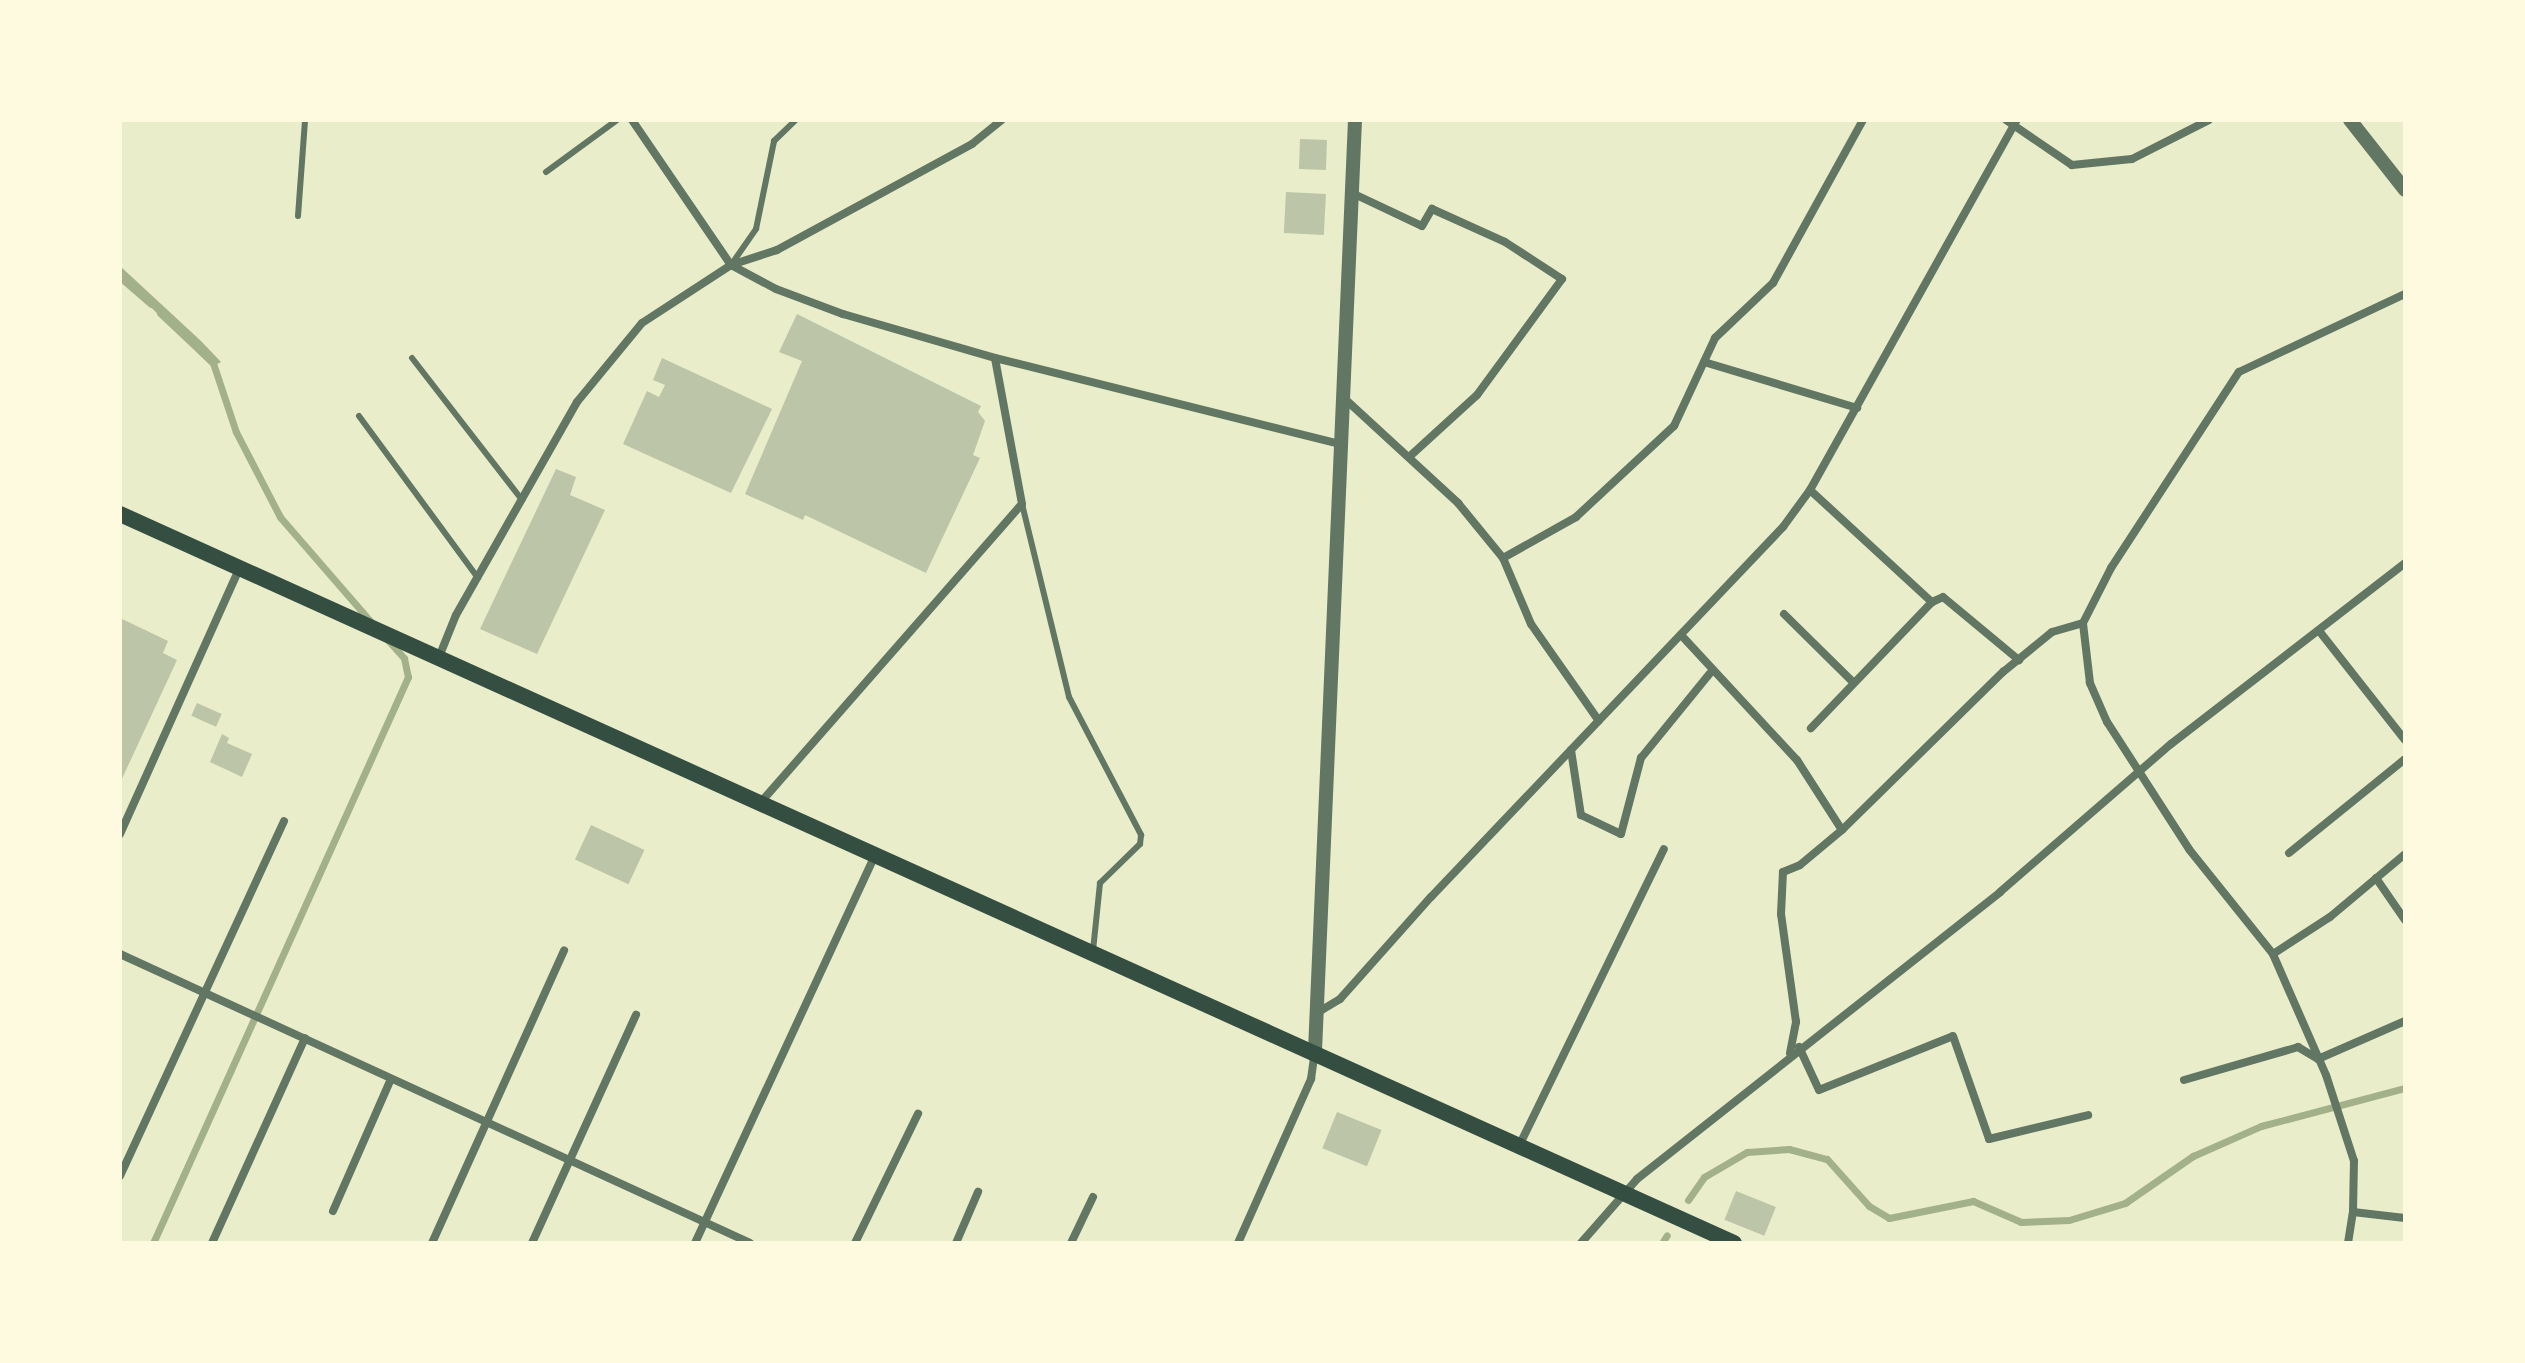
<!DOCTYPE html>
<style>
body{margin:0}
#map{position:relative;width:2525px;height:1363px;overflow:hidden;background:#e9edc9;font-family:Helvetica,sans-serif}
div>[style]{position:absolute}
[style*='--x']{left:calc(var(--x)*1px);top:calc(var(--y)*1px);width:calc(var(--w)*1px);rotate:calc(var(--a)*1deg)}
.water>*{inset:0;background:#a3b18a}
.stream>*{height:7px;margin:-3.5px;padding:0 3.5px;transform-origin:3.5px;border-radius:3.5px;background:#a3b18a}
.building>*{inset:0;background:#bcc5a7;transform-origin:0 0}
.service>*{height:6px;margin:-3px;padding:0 3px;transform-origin:3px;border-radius:3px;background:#617663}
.minor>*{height:8px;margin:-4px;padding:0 4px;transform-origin:4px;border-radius:4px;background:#617663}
.tertiary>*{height:14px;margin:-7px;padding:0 7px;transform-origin:7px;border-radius:7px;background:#617663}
.secondary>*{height:16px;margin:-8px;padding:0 8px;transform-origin:8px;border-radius:8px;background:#344e41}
span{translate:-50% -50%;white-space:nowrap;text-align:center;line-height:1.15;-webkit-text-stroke:7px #fefae0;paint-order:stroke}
.frame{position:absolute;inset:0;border:122px solid #fefae0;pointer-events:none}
</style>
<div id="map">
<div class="water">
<div style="clip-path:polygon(120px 266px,201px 341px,221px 362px,212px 367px,120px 277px)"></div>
</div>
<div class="stream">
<div style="--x:120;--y:277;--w:41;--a:41.1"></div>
<div style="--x:160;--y:313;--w:73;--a:43.3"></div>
<div style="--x:213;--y:363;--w:73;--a:71.6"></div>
<div style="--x:236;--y:432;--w:96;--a:62.6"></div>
<div style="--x:280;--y:517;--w:138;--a:49.1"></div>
<div style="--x:1688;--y:1200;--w:28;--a:-55"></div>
<div style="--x:1704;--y:1177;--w:50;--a:-30.2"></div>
<div style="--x:1747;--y:1152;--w:42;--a:-4.1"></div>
<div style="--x:1789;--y:1149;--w:39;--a:15"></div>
<div style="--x:1827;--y:1159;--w:63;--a:48.2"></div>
<div style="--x:1869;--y:1206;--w:23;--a:31"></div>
<div style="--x:1889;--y:1218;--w:86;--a:-11.4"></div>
<div style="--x:1973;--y:1201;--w:52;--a:23.6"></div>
<div style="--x:2021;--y:1222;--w:48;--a:-2.4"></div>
<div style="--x:2069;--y:1220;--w:59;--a:-16.9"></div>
<div style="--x:2125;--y:1203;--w:83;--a:-34.7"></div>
<div style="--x:2193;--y:1156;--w:74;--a:-23.8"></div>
<div style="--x:2261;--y:1126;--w:149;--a:-14.8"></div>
<div style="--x:153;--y:1243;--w:621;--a:-65.75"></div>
<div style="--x:408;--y:677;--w:19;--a:-102"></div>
<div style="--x:404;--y:658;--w:25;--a:-132"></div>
<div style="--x:1662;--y:1243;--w:9;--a:-58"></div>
</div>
<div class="building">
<div style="left:1300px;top:139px;width:27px;height:30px;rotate:2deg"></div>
<div style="left:1286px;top:192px;width:40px;height:41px;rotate:3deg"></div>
<div style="clip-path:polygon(797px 314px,981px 406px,978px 412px,985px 421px,973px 455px,980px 458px,926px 573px,805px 515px,803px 520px,745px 494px,802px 361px,779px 352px)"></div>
<div style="clip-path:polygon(662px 358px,772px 409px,731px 493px,623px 444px,647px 391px,659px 397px,665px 385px,653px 380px)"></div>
<div style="clip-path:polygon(556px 469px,576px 477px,570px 495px,605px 510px,537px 654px,480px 629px)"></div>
<div style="clip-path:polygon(120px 618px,168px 641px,163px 653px,177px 660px,120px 783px)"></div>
<div style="left:197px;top:703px;width:27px;height:14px;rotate:24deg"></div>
<div style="clip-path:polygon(222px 734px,229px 738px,227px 743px,252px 754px,242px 777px,210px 762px)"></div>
<div style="left:591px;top:825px;width:59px;height:38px;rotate:25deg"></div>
<div style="left:1337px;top:1112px;width:48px;height:39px;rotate:22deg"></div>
<div style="left:1736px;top:1191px;width:43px;height:31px;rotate:22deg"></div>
</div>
<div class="service">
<div style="--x:546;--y:172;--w:88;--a:-36.2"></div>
<div style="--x:298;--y:216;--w:96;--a:-85.8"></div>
<div style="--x:731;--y:265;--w:44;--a:-55.2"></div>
<div style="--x:756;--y:229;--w:90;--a:-78.4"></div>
<div style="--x:774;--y:141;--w:30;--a:-44"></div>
<div style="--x:412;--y:358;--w:180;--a:52.2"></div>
<div style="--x:359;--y:416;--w:201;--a:53.7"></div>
<div style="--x:1022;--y:504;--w:199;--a:76.3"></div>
<div style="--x:1069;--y:697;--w:156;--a:62.4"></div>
<div style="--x:1141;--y:835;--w:9;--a:96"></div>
<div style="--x:1140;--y:844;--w:56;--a:135.7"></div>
<div style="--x:1100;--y:883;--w:68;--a:95.9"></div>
</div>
<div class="minor">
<div style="--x:632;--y:120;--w:176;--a:55.7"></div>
<div style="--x:731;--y:265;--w:51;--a:28.1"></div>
<div style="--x:776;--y:289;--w:72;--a:20.5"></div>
<div style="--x:843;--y:314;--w:158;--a:16.1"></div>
<div style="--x:2006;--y:120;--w:80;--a:34.3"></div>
<div style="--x:2072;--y:165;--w:60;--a:-5.7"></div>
<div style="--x:2132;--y:159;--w:86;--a:-26.9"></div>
<div style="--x:1352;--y:193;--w:77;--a:25.2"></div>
<div style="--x:1422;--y:226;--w:20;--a:-60"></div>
<div style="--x:1432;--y:209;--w:80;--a:24.3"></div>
<div style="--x:1505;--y:242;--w:68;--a:33"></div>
<div style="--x:1562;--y:279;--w:144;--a:126.2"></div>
<div style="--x:1477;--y:395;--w:92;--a:137.6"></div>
<div style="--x:1704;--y:362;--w:160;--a:16.7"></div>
<div style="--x:1345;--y:399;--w:154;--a:42.6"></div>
<div style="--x:1458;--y:503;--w:71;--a:50.7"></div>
<div style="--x:1503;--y:558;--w:72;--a:67"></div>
<div style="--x:1531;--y:624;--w:118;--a:55"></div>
<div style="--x:1810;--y:490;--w:166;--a:42.6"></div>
<div style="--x:1932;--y:602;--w:175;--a:133.8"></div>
<div style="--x:1503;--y:558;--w:84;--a:-29.3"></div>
<div style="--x:1576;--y:517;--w:134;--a:-42.9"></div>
<div style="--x:1674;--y:426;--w:97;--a:-65"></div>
<div style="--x:1715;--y:338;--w:80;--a:-43.5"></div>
<div style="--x:1773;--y:283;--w:186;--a:-61.1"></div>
<div style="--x:1932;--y:602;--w:12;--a:-24"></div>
<div style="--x:1943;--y:597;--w:99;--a:39.7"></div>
<div style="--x:1784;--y:614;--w:98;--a:44.6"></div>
<div style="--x:2320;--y:632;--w:137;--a:51.8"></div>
<div style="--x:1682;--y:636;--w:169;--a:47.2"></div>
<div style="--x:1797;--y:760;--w:83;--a:57.3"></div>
<div style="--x:439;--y:657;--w:45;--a:-68"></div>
<div style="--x:456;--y:615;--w:245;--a:-60.4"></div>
<div style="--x:577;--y:402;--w:102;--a:-50.6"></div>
<div style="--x:642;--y:323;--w:106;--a:-33.1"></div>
<div style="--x:731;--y:265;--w:48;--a:-18.1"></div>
<div style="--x:777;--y:250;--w:222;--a:-28.5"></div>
<div style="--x:972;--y:144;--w:38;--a:-39"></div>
<div style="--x:1571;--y:750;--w:66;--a:81.3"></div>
<div style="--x:1581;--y:815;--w:44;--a:25.4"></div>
<div style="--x:1621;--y:834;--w:79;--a:-75.3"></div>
<div style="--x:1641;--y:758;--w:109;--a:-50.9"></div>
<div style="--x:761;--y:802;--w:396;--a:-48.8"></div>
<div style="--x:1022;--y:504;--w:148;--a:-100.5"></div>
<div style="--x:995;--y:358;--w:357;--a:14"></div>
<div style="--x:120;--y:834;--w:293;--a:-65.8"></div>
<div style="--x:2289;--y:853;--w:149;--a:-39"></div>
<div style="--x:2376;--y:878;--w:51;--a:55.4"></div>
<div style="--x:120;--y:954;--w:693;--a:24.64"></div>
<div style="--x:2273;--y:954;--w:68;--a:-33"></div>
<div style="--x:2330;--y:917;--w:98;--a:-40"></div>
<div style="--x:1315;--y:1014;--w:29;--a:-31"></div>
<div style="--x:1340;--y:999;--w:137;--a:-48.3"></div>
<div style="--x:1431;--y:897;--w:511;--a:-46.43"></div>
<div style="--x:1783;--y:527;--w:46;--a:-53.9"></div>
<div style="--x:1810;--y:490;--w:424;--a:-60.8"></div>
<div style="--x:1799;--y:1047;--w:47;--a:65.1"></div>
<div style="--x:1819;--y:1090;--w:144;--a:-21.9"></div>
<div style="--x:1953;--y:1036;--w:109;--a:70.7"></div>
<div style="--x:1989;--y:1139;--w:102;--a:-13.6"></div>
<div style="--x:1790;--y:1053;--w:32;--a:-79"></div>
<div style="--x:1796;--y:1022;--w:109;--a:-97.9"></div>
<div style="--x:1781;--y:914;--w:42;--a:-87.3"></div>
<div style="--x:1783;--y:872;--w:18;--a:-22"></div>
<div style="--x:1800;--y:865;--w:55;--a:-39.8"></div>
<div style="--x:1842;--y:830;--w:226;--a:-44.5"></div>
<div style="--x:2003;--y:672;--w:63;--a:-39.2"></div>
<div style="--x:2052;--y:632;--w:32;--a:-16"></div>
<div style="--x:2184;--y:1080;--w:119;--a:-16.1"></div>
<div style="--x:2298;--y:1047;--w:23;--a:31"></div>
<div style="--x:2318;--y:1059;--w:95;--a:-23.6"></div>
<div style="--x:1520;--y:1144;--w:328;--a:-64"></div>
<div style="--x:120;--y:1176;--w:391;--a:-65.2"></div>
<div style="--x:333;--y:1211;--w:144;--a:-66.3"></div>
<div style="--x:2353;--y:1212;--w:51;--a:-88.9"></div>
<div style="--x:2354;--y:1161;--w:90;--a:-108"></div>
<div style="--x:2326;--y:1075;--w:132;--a:-113.7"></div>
<div style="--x:2273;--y:954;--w:134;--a:-128.7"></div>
<div style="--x:2189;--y:849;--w:151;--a:-122.8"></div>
<div style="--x:2107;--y:722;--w:43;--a:-113.6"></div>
<div style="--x:2090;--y:683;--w:60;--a:-96.7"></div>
<div style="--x:2083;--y:623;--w:62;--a:-63"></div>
<div style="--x:2111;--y:568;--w:234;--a:-56.9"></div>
<div style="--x:2239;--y:372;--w:183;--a:-25.2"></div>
<div style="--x:212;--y:1243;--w:225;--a:-65.6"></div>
<div style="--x:432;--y:1243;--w:321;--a:-65.7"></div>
<div style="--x:532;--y:1243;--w:251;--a:-65.5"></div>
<div style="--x:695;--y:1243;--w:427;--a:-65.1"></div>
<div style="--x:855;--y:1243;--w:144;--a:-64"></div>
<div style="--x:956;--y:1243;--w:56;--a:-66.7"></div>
<div style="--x:1071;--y:1243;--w:51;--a:-64.4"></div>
<div style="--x:1238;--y:1243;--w:180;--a:-66"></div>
<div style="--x:1311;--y:1079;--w:27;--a:-82"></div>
<div style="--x:1581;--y:1243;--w:85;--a:-48.8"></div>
<div style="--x:1637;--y:1179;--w:463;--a:-38.3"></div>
<div style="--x:2000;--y:892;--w:226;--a:-40.9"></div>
<div style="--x:2171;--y:744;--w:296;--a:-37.7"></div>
<div style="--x:2348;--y:1243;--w:31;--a:-81"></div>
<div style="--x:2353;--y:1212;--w:52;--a:6.6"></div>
</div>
<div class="tertiary">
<div style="--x:2350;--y:120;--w:89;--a:51.8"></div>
<div style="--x:1315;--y:1051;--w:932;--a:-87.54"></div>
</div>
<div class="secondary">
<div style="--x:120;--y:514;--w:1771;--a:24.31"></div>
</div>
<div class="frame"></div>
</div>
